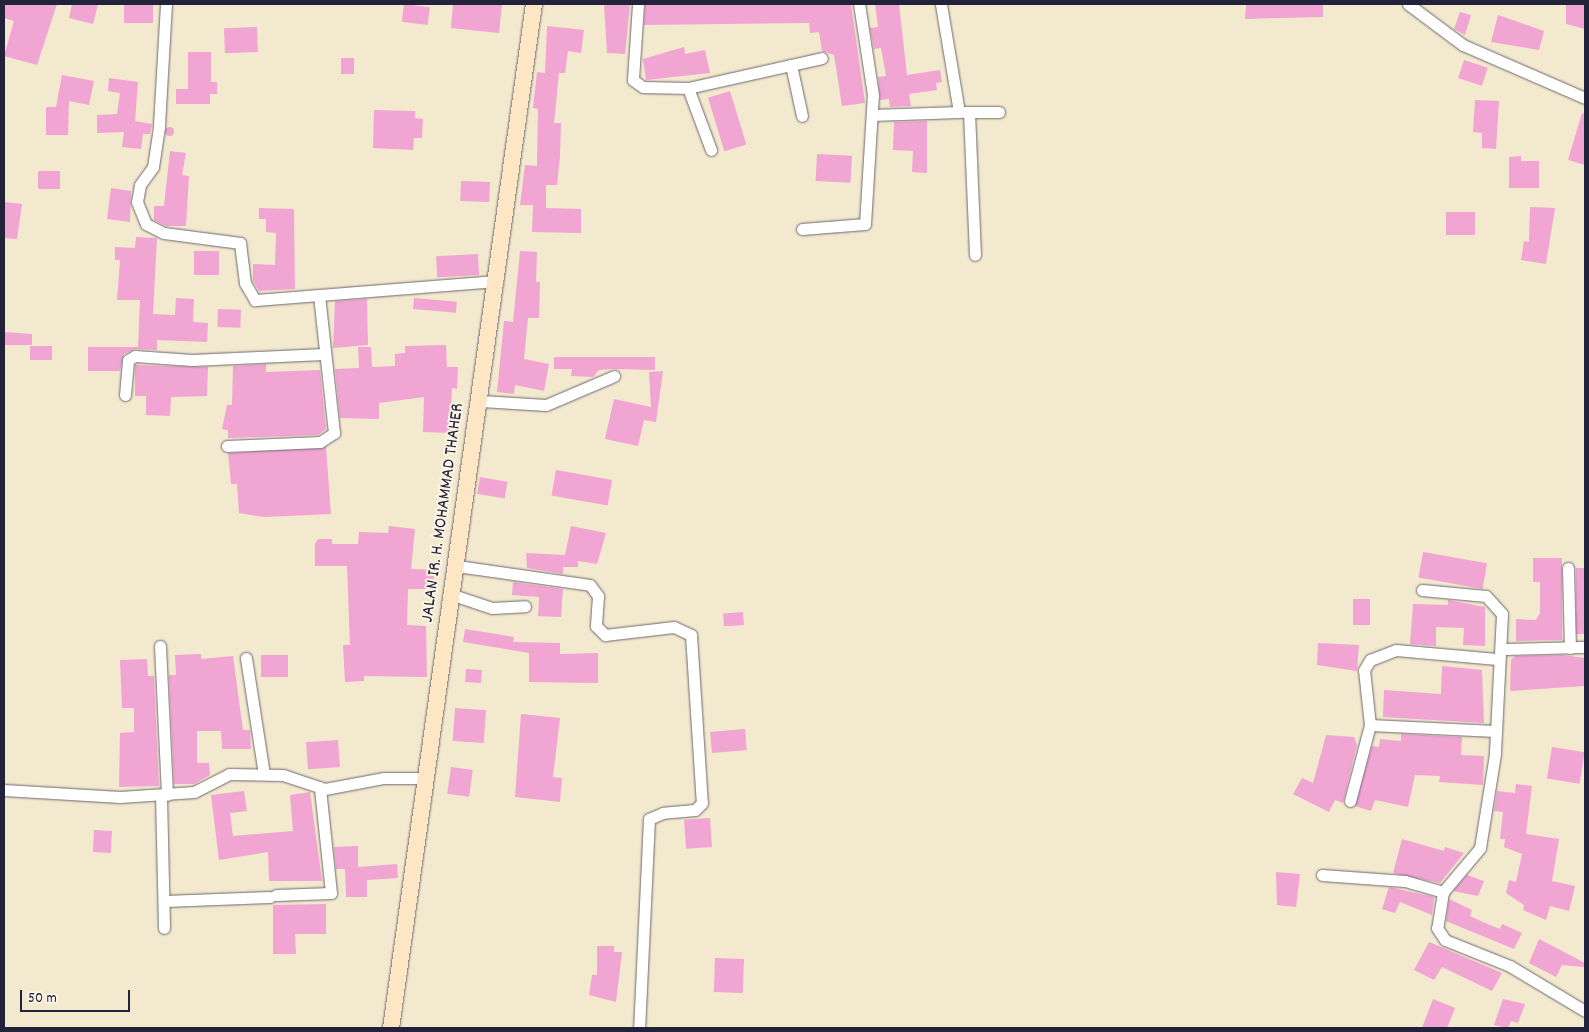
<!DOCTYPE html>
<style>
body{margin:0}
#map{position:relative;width:1589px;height:1032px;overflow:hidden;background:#f3e9cf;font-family:Dekko,sans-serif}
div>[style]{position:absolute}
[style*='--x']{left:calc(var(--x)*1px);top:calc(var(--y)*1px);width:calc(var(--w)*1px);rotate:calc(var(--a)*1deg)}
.building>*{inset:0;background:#f0a5d2;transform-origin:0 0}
.round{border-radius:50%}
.roads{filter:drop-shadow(0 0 1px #6b686f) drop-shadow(0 0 1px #6b686f)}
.street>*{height:11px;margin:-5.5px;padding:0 5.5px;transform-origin:5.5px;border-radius:5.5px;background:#fff}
.secondary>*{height:16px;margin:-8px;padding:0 8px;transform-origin:8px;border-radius:8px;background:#fce6c4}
span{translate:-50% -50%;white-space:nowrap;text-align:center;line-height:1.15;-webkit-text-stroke:4px #fcf5e5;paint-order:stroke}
.street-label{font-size:18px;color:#22223b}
.frame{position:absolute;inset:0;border:5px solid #22223b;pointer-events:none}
.scale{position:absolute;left:20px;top:990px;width:110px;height:22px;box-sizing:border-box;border:2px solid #22223b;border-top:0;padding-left:6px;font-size:15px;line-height:18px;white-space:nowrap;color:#22223b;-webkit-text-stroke:4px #fcf5e5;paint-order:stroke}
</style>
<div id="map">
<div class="building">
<div style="clip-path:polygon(4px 4px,57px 4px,37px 65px,4px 56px,14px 21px,4px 18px)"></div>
<div style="clip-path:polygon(72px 4px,98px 4px,93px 24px,69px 18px)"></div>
<div style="left:124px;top:4px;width:29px;height:19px"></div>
<div style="left:404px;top:4px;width:26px;height:18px;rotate:7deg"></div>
<div style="clip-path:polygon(453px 4px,502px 4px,499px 33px,451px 28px)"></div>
<div style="clip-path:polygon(604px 4px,630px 4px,625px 54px,607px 53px)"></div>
<div style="clip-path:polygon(645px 4px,851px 4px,865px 103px,842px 106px,834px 55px,822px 51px,819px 32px,810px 33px,809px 23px,644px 25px)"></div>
<div style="clip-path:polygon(875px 4px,899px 4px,907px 75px,940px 70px,942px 82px,936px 83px,937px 90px,909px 94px,911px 106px,890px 107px,889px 99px,880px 100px,878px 77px,886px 76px,881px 48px,874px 49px,870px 28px,878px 27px)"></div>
<div style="clip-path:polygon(1246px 4px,1323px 4px,1323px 17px,1245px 19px)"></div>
<div style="clip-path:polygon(1566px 4px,1585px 4px,1585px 29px,1566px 24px)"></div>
<div style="clip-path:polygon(1460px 12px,1471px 15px,1465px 35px,1454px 29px)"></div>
<div style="clip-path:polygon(1498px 15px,1544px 31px,1539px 50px,1491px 42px)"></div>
<div style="clip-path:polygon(547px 26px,584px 30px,581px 53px,568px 51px,565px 73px,559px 73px,554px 123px,561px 123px,560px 156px,557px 185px,546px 185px,546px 208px,581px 209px,581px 233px,532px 232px,533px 205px,520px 205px,525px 165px,537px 166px,538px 109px,533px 108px,537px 72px,545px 73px)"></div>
<div style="left:257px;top:27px;width:25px;height:33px;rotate:88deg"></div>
<div style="clip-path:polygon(684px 47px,685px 54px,705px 50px,710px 73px,646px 80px,643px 59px)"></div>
<div style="clip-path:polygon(188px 52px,211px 52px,211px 82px,217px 82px,217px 94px,210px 94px,210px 104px,176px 104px,176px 89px,188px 89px)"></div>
<div style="left:341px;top:58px;width:13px;height:16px"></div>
<div style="left:1464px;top:60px;width:25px;height:19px;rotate:18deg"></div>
<div style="clip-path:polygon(62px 75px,94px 81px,89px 105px,69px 101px,68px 135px,46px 135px,46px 107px,56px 107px)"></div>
<div style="clip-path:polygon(109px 78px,138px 82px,135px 121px,152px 124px,150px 134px,143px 134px,141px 149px,122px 147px,124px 132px,97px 133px,97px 115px,117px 114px,120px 93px,108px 91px)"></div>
<div style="left:730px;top:91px;width:56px;height:23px;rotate:73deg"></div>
<div style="clip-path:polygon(1475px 100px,1499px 101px,1496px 149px,1482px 148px,1482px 133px,1473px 132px)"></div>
<div style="clip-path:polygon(374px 110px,415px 111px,415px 118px,423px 119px,422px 138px,414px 138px,413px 150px,373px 148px)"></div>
<div style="clip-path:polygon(1582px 113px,1585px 114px,1585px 165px,1568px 160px)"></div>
<div style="clip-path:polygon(927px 121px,927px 173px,912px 172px,913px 151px,893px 150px,894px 122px)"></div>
<div class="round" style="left:164.5px;top:126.5px;width:9px;height:9px"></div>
<div style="clip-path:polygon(170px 151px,186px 153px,182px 175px,189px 176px,186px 226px,166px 226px,154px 220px,154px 206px,164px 206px)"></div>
<div style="left:817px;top:154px;width:35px;height:27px;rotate:3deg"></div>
<div style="clip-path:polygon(1521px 156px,1521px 161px,1539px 161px,1539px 188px,1509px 188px,1509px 157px)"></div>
<div style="left:60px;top:171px;width:18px;height:22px;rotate:90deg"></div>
<div style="left:461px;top:181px;width:29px;height:20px;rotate:2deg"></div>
<div style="clip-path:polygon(111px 188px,131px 191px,130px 222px,107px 219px)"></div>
<div style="clip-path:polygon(4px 202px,22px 204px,17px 239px,4px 238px)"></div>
<div style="clip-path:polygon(1530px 207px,1555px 208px,1546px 264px,1521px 260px,1524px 241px,1529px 242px)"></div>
<div style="clip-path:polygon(259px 208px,294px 209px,295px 289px,259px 291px,253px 281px,253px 264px,275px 265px,276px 233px,266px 232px,266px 219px,259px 219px)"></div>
<div style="left:1446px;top:212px;width:29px;height:23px"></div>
<div style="clip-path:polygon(136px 237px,157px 238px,153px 314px,175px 315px,176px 298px,194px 299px,193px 322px,208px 323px,207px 342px,157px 340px,157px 350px,135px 349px,124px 354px,120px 371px,88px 371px,88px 347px,138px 347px,140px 300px,117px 300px,120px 260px,115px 260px,115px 247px,135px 248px)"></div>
<div style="left:194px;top:251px;width:25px;height:24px"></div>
<div style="clip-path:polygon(520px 251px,537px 252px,536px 282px,540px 282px,539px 318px,528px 318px,524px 359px,549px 364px,544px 391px,515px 385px,514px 394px,497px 392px,504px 321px,513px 322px)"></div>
<div style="left:478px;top:254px;width:21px;height:42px;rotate:87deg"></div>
<div style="left:414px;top:298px;width:43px;height:11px;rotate:5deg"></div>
<div style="clip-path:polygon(367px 299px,368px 345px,333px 348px,335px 301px)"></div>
<div style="left:218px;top:309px;width:23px;height:18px;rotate:2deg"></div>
<div style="clip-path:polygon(4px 332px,32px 334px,32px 345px,4px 345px)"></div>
<div style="clip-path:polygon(446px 345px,447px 367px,458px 367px,457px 389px,452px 388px,450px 433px,423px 432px,424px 397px,379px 403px,379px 419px,340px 418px,335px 369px,359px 368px,358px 347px,371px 347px,372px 367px,395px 366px,395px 354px,405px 353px,405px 346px)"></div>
<div style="left:30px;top:346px;width:22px;height:14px"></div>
<div style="clip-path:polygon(554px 357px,655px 357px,655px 370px,614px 369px,599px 370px,593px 377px,571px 376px,572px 369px,554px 369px)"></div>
<div style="clip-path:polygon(266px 364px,266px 372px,320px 370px,326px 429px,318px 435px,228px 438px,228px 430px,222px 429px,227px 405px,232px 405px,233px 366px)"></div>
<div style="clip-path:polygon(135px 365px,208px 367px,207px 396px,171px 397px,170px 416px,146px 415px,146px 396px,135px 396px)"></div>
<div style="clip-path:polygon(663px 371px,656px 422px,644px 420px,638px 446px,605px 439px,614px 399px,651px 407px,649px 372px)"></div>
<div style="clip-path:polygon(326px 447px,331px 514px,264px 517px,239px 513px,237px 484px,231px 484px,228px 453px)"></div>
<div style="left:556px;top:470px;width:57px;height:26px;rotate:10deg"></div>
<div style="left:480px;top:477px;width:28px;height:17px;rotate:10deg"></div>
<div style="clip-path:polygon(389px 526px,415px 529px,411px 569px,434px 570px,433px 589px,408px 589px,407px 625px,426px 626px,427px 677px,364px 676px,364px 681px,345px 682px,343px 645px,350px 645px,347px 566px,315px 566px,315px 544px,318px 539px,332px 539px,332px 544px,358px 544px,359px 532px,388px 533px)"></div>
<div style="clip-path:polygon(571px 526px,606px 533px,597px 564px,578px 561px,578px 567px,563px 567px,563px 574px,527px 568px,526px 553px,565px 555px)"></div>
<div style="left:1423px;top:552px;width:65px;height:26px;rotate:10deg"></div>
<div style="clip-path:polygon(1533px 558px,1562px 558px,1562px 640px,1516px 641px,1516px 619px,1536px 620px,1540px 613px,1540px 582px,1533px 582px)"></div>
<div style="left:1576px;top:568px;width:9px;height:66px"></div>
<div style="clip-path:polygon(513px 582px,563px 589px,561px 617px,538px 616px,539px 597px,512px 595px)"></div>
<div style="left:1353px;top:599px;width:17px;height:26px"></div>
<div style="clip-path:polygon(1448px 600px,1485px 607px,1485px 646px,1463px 645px,1464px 628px,1436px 627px,1436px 646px,1410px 644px,1413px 604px,1448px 605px)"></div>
<div style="left:743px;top:612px;width:13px;height:20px;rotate:86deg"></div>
<div style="clip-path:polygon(465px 629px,514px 637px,513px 642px,560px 643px,560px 654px,598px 653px,598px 683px,529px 682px,529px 653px,463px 642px)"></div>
<div style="clip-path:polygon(1318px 643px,1359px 645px,1357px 671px,1317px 665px)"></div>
<div style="clip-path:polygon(201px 654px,201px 659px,233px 656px,243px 730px,250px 730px,251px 749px,222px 749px,221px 731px,197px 731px,197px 763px,209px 763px,210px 775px,194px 784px,174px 784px,169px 675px,176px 675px,175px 655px)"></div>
<div style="left:288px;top:655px;width:22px;height:27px;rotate:90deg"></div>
<div style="clip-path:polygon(1563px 655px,1585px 658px,1585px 686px,1510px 691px,1511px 660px,1515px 656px)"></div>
<div style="clip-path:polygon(147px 659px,148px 676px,154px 676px,159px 786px,119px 787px,120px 733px,134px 732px,134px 708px,122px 708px,120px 660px)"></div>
<div style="clip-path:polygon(1442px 666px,1482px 670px,1484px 723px,1383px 717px,1384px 690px,1441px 694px)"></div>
<div style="left:466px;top:669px;width:16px;height:13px;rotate:4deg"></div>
<div style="left:455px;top:708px;width:31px;height:33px;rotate:4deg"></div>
<div style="clip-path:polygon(521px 714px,560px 718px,553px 777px,562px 778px,560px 802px,515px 797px)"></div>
<div style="left:745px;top:729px;width:21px;height:35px;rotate:85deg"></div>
<div style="clip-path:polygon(1401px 734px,1462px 737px,1461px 755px,1484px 756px,1483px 785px,1439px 782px,1440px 776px,1415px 775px,1408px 807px,1375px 800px,1371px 811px,1355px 806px,1372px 746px,1379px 747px,1380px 739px,1401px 741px)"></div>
<div style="clip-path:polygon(1326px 735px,1354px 737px,1357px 745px,1343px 803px,1335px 800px,1329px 812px,1293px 794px,1302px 778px,1313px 783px)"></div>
<div style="left:338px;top:740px;width:27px;height:32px;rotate:86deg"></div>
<div style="left:1552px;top:747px;width:33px;height:32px;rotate:9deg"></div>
<div style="left:451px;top:767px;width:22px;height:27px;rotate:8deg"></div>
<div style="clip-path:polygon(1516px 784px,1532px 786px,1526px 834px,1559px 839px,1552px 881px,1575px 886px,1569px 911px,1550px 906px,1546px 920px,1523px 910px,1524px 905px,1506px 893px,1509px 880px,1516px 882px,1522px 854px,1504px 847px,1505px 839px,1500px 839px,1503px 812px,1494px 811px,1497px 791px,1515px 793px)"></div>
<div style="clip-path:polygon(244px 791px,247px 811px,230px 813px,233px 836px,293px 831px,290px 795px,310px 792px,322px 881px,269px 881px,268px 852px,219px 860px,211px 795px)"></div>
<div style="left:710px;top:818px;width:29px;height:26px;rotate:86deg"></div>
<div style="left:94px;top:830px;width:18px;height:22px;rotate:3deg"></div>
<div style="clip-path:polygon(1402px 839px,1444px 851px,1445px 847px,1464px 853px,1440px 883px,1393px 873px)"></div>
<div style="clip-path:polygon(358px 846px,358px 867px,397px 864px,398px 878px,367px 880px,367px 897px,346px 897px,345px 869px,336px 869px,334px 847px)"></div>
<div style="clip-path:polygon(1276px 872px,1300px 874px,1296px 907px,1277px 905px)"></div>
<div style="clip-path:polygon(1467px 875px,1484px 881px,1478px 896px,1453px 891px)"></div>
<div style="clip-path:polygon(1389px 887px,1434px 897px,1432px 915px,1400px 902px,1395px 913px,1382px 909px)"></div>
<div style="clip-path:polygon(1449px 899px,1472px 910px,1470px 916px,1485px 923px,1500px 929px,1502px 924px,1522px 933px,1514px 949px,1446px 921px)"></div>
<div style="clip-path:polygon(326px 904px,326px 934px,295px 934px,296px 954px,273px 954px,273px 905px)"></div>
<div style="clip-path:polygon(1539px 939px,1585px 963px,1585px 967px,1562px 965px,1556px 977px,1529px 963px)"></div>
<div style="clip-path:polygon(1429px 942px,1502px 973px,1492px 991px,1442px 967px,1434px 980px,1414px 970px)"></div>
<div style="clip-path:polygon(597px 946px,614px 946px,614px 952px,622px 952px,616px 1002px,589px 995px,592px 975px,597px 975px)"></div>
<div style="left:715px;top:958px;width:29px;height:34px;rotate:2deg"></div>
<div style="clip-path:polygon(1433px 999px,1455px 1008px,1447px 1028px,1422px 1028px)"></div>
<div style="clip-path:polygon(1503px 999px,1525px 1004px,1518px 1023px,1511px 1021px,1508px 1028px,1494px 1025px)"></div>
</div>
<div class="roads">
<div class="street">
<div style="--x:166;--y:4;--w:123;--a:93.3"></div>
<div style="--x:159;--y:127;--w:40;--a:98.5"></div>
<div style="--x:153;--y:167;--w:22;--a:126"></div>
<div style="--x:140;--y:185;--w:17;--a:100"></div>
<div style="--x:137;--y:202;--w:24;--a:68"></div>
<div style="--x:146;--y:224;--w:20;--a:27"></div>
<div style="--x:164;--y:233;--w:77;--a:7.5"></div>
<div style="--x:240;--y:243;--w:40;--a:82.9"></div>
<div style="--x:245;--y:283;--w:20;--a:60"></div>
<div style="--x:255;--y:300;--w:243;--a:-4.5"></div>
<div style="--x:638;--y:4;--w:76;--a:93.8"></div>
<div style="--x:633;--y:80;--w:12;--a:35"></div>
<div style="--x:643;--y:87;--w:45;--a:1.3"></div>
<div style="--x:688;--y:88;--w:66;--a:69.6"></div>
<div style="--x:1408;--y:4;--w:69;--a:36.7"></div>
<div style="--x:1463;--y:45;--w:133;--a:23.5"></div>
<div style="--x:791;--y:65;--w:52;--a:77.8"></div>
<div style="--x:688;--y:88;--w:137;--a:-12.6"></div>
<div style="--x:964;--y:112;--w:35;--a:0"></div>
<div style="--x:969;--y:112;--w:143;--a:87.6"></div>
<div style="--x:872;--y:115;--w:87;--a:-2"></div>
<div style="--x:959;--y:112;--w:109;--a:-99.5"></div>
<div style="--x:802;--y:229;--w:63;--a:-4.5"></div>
<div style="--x:865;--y:224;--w:129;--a:-86.5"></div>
<div style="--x:873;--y:95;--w:92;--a:-98.7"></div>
<div style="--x:125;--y:395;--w:35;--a:-85"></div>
<div style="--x:128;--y:360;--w:8;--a:-30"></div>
<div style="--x:135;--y:356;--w:57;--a:4"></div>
<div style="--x:192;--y:360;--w:132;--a:-2.6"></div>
<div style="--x:481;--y:401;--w:65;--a:3.5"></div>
<div style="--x:546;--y:405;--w:74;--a:-23.1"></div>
<div style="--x:227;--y:446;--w:93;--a:-2.5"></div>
<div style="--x:320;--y:442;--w:17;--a:-33"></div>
<div style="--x:334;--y:433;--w:138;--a:-96.2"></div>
<div style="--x:457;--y:566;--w:134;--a:8.1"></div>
<div style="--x:590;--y:585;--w:14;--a:54"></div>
<div style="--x:598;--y:596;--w:30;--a:94"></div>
<div style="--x:596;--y:626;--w:13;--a:45"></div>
<div style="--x:605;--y:635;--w:69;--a:-6.6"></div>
<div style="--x:674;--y:627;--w:19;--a:25"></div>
<div style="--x:691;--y:635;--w:168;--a:86.3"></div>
<div style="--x:702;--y:803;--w:10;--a:135"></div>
<div style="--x:695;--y:810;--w:32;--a:175"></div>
<div style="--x:663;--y:813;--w:15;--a:157"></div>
<div style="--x:649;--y:819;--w:209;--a:92.7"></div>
<div style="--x:1568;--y:568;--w:80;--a:88.6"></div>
<div style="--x:1422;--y:590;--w:64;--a:5.4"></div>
<div style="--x:1486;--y:596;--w:24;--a:48"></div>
<div style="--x:1502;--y:614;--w:140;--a:92.9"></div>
<div style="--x:1495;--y:754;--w:95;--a:99.1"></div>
<div style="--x:1480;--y:848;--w:57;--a:130.1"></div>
<div style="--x:1443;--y:892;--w:36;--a:99"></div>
<div style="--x:1437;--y:928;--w:14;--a:56"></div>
<div style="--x:1445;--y:940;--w:70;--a:21.8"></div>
<div style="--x:1510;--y:966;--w:87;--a:31"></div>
<div style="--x:453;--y:595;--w:41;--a:18.4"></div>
<div style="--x:492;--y:608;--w:33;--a:-3"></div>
<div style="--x:160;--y:646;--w:149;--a:87.3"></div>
<div style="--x:1502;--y:649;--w:83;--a:-1.4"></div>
<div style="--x:246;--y:658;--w:117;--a:81.2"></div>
<div style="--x:1370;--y:725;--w:125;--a:2.7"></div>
<div style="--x:4;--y:790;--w:116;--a:3.5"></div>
<div style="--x:120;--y:797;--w:74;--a:-3.9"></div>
<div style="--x:194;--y:792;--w:39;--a:-27"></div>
<div style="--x:229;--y:774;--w:54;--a:1.1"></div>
<div style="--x:283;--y:775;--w:44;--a:18.4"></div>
<div style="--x:325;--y:789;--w:60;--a:-10.6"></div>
<div style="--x:384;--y:778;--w:41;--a:0"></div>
<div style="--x:161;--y:795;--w:133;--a:88.7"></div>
<div style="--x:1350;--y:801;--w:79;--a:-75.3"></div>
<div style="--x:1370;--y:725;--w:55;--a:-96.2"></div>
<div style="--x:1364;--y:670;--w:12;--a:-59"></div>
<div style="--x:1370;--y:660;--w:28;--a:-21"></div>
<div style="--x:1396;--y:650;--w:101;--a:5.1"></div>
<div style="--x:1322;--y:875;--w:83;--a:4.1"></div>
<div style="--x:1405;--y:881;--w:40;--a:16"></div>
<div style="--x:276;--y:895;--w:55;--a:-2.1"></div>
<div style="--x:331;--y:893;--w:106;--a:-96"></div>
<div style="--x:164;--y:901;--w:106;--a:-2.2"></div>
</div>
<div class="secondary">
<div style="--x:391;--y:1028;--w:1034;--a:-82.05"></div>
</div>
</div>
<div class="street-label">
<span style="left:444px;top:513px;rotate:-82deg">JALAN IR. H. MOHAMMAD THAHER</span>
</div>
<div class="frame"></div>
<div class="scale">50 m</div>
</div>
